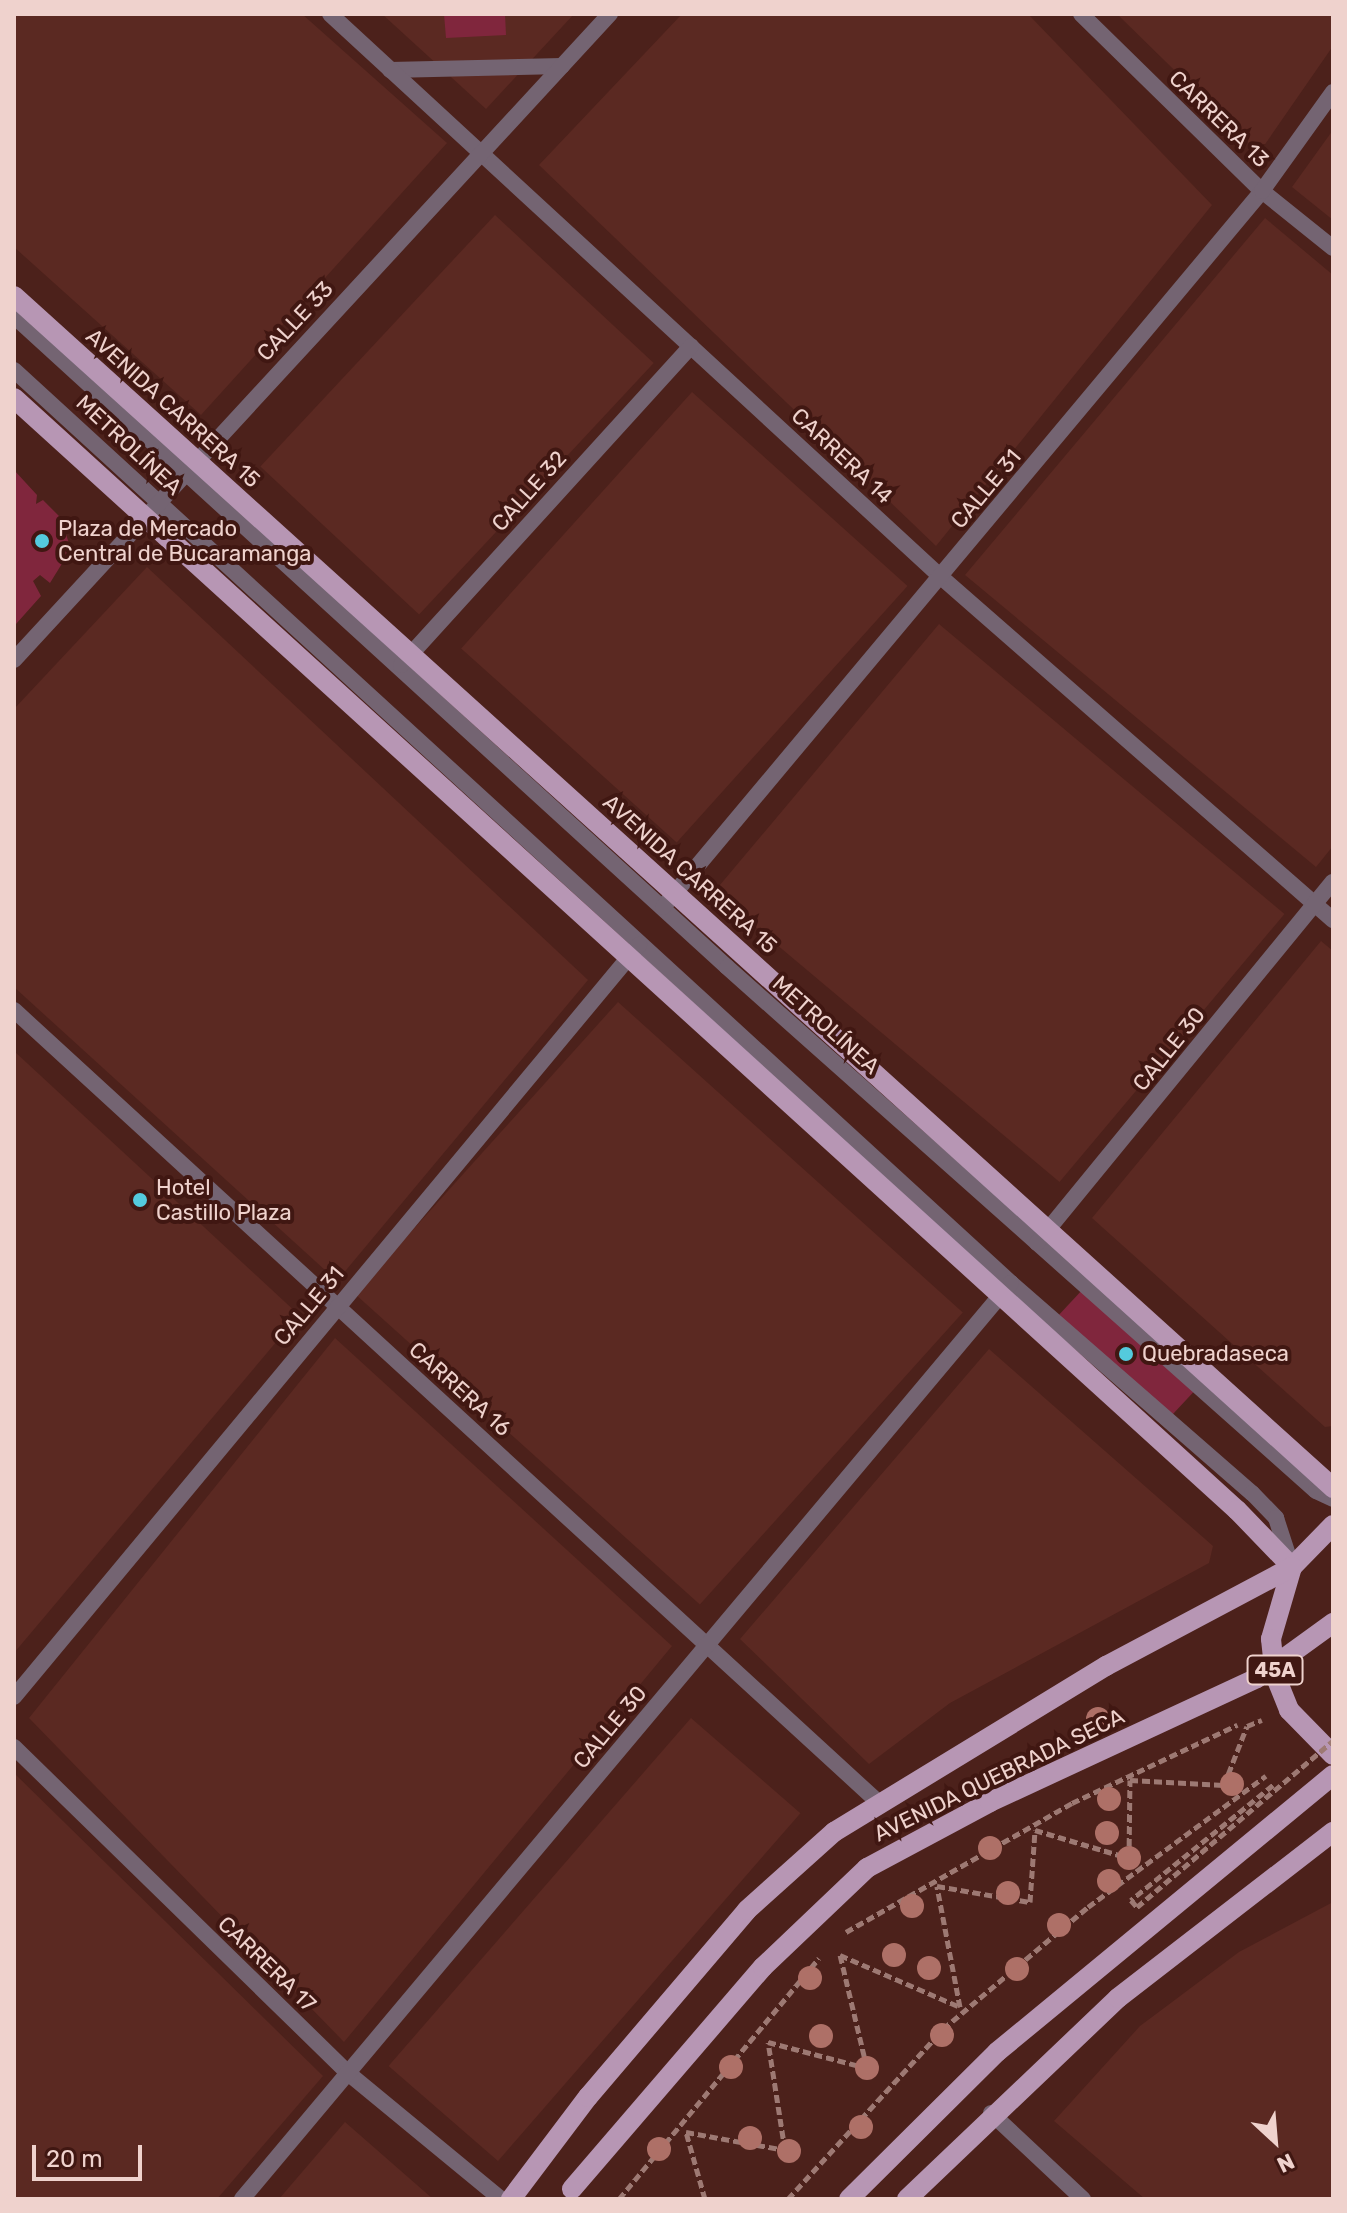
<!DOCTYPE html>
<meta charset="utf-8">
<style>
body{margin:0}
#map{position:relative;width:1347px;height:2213px;overflow:hidden;background:#4c211b;font-family:Rubik,sans-serif}
div>[style]{position:absolute}
[style*='--x']{left:calc(var(--x)*1px);top:calc(var(--y)*1px);width:calc(var(--w)*1px);rotate:calc(var(--a)*1deg)}
.built>*{inset:0;background:#5b2922;transform-origin:0 0}
.building>*{inset:0;background:#80263d;transform-origin:0 0}
.path>*{height:5px;margin-top:-2.5px;transform-origin:0;background:repeating-linear-gradient(90deg,#9d7973 0 8px,transparent 0 12px)}
.service>*{height:16px;margin:-8px;padding:0 8px;transform-origin:8px;border-radius:8px;background:#746472}
.minor>*{height:16px;margin:-8px;padding:0 8px;transform-origin:8px;border-radius:8px;background:#746472}
.tertiary>*{height:16px;margin:-8px;padding:0 8px;transform-origin:8px;border-radius:8px;background:#746472}
.primary>*{height:20px;margin:-10px;padding:0 10px;transform-origin:10px;border-radius:10px;background:#b796b4}
.path-bridge>*{height:5px;margin-top:-2.5px;transform-origin:0;background:repeating-linear-gradient(90deg,#9d7973 0 8px,transparent 0 12px)}
.primary-bridge>*{height:20px;margin:-10px;padding:0 10px;transform-origin:10px;border-radius:10px;background:#b796b4}
.trees>*{width:24px;height:24px;margin:-12px;border-radius:50%;background:#ae7067}
.dots>*{width:22px;height:22px;translate:-50% -50%;box-sizing:border-box;border:4px solid #401712;border-radius:50%}
span{translate:-50% -50%;white-space:nowrap;text-align:center;line-height:1.15;-webkit-text-stroke:8px #401712;paint-order:stroke}
.shield-label span{padding:2px 6px;background:#401712;border:2px solid;border-radius:6px;-webkit-text-stroke-width:0}
.shield-label{font-size:20px;color:#efd2cd;font-weight:700}
.street-label{font-size:22px;color:#efd2cd}
.poi-label{font-size:22px;color:#efd2cd}
.left{translate:0 -50%;text-align:left}
.frame{position:absolute;inset:0;border:16px solid #efd2cd;pointer-events:none}
.north{position:absolute;left:1235px;top:2101px;width:80px;height:80px;-webkit-text-stroke:6px #401712;paint-order:stroke;rotate:154deg;font-size:22px;font-weight:700;line-height:32px;text-align:center;color:#efd2cd}
.north::after{content:'';display:block;margin:auto;width:28px;height:36px;background:#efd2cd;clip-path:polygon(50% 0,100% 100%,50% 72%,0 100%)}
.scale{position:absolute;left:32px;top:2145px;width:110px;height:36px;box-sizing:border-box;border:4px solid #efd2cd;border-top:0;padding-left:10px;font-size:24px;line-height:28px;white-space:nowrap;color:#efd2cd;-webkit-text-stroke:6px #401712;paint-order:stroke}
</style>
<div id="map">
<div class="built">
<div style="clip-path:polygon(14px 14px,302px 14px,447px 143px,201px 415px,14px 247px)"></div>
<div style="clip-path:polygon(382px 14px,574px 14px,486px 109px)"></div>
<div style="clip-path:polygon(682px 14px,1028px 14px,1212px 205px,936px 546px,539px 165px)"></div>
<div style="clip-path:polygon(1117px 14px,1333px 14px,1333px 46px,1259px 153px)"></div>
<div style="clip-path:polygon(1333px 130px,1333px 220px,1292px 187px)"></div>
<div style="left:495px;top:215px;width:217px;height:344px;rotate:43deg"></div>
<div style="clip-path:polygon(1265px 218px,1333px 275px,1333px 846px,1316px 867px,965px 575px)"></div>
<div style="left:692px;top:392px;width:290px;height:345px;rotate:42deg"></div>
<div style="clip-path:polygon(147px 567px,588px 980px,337px 1281px,14px 987px,14px 709px)"></div>
<div style="left:939px;top:624px;width:451px;height:350px;rotate:40deg"></div>
<div style="clip-path:polygon(1321px 941px,1333px 951px,1333px 1426px,1325px 1427px,1092px 1218px)"></div>
<div style="left:618px;top:1002px;width:464px;height:393px;rotate:42deg"></div>
<div style="clip-path:polygon(14px 1051px,299px 1315px,14px 1653px)"></div>
<div style="clip-path:polygon(335px 1338px,672px 1646px,344px 2042px,29px 1718px)"></div>
<div style="clip-path:polygon(989px 1349px,1213px 1546px,1209px 1563px,950px 1703px,869px 1764px,740px 1639px)"></div>
<div style="left:691px;top:1718px;width:145px;height:461px;rotate:41deg"></div>
<div style="clip-path:polygon(14px 1773px,323px 2076px,217px 2199px,14px 2199px)"></div>
<div style="clip-path:polygon(1333px 1902px,1333px 2199px,1145px 2199px,1054px 2121px,1140px 2026px,1239px 1952px)"></div>
<div style="clip-path:polygon(345px 2122px,433px 2199px,279px 2199px)"></div>
</div>
<div class="building">
<div style="clip-path:polygon(444px 14px,505px 14px,506px 35px,446px 38px)"></div>
<div style="clip-path:polygon(14px 470px,37px 495px,36px 504px,43px 500px,60px 517px,71px 549px,50px 583px,40px 575px,33px 581px,41px 596px,16px 624px)"></div>
<div style="left:1084px;top:1288px;width:151px;height:40px;rotate:43deg"></div>
</div>
<div class="path">
<div style="--x:846;--y:1932;--w:260;--a:-29.7"></div>
<div style="--x:1072;--y:1803;--w:183;--a:-25.3"></div>
<div style="--x:619;--y:2199;--w:313;--a:-50.3"></div>
<div style="--x:705;--y:2199;--w:70;--a:-105.8"></div>
<div style="--x:686;--y:2132;--w:101;--a:10.3"></div>
<div style="--x:785;--y:2150;--w:109;--a:-98.9"></div>
<div style="--x:768;--y:2042;--w:102;--a:14.7"></div>
<div style="--x:867;--y:2068;--w:116;--a:-103.4"></div>
<div style="--x:840;--y:1955;--w:131;--a:23.4"></div>
<div style="--x:960;--y:2007;--w:123;--a:-100.8"></div>
<div style="--x:937;--y:1886;--w:94;--a:9.8"></div>
<div style="--x:1030;--y:1902;--w:72;--a:-86"></div>
<div style="--x:1035;--y:1830;--w:98;--a:16.6"></div>
<div style="--x:1129;--y:1858;--w:78;--a:-89.3"></div>
<div style="--x:1130;--y:1780;--w:94;--a:3"></div>
<div style="--x:1224;--y:1785;--w:63;--a:-68.7"></div>
<div style="--x:1247;--y:1726;--w:16;--a:-22"></div>
<div style="--x:788;--y:2199;--w:230;--a:-47.6"></div>
<div style="--x:943;--y:2029;--w:189;--a:-40.1"></div>
<div style="--x:1088;--y:1907;--w:221;--a:-36.4"></div>
</div>
<div class="service">
<div style="--x:390;--y:70;--w:172;--a:-1.3"></div>
<div style="--x:14;--y:316;--w:965;--a:42.4"></div>
<div style="--x:727;--y:967;--w:788;--a:41.66"></div>
<div style="--x:1316;--y:1491;--w:19;--a:25"></div>
<div style="--x:14;--y:370;--w:1352;--a:42.48"></div>
<div style="--x:1011;--y:1283;--w:320;--a:41.1"></div>
<div style="--x:1252;--y:1493;--w:35;--a:46"></div>
<div style="--x:1276;--y:1518;--w:48;--a:71.9"></div>
</div>
<div class="minor">
<div style="--x:330;--y:14;--w:831;--a:42.66"></div>
<div style="--x:941;--y:577;--w:521;--a:41.19"></div>
<div style="--x:1081;--y:14;--w:253;--a:44.4"></div>
<div style="--x:1262;--y:191;--w:91;--a:38.8"></div>
<div style="--x:401;--y:665;--w:431;--a:-47.7"></div>
<div style="--x:663;--y:907;--w:934;--a:-50.08"></div>
<div style="--x:1262;--y:191;--w:122;--a:-54.4"></div>
<div style="--x:14;--y:1010;--w:1171;--a:42.51"></div>
<div style="--x:1037;--y:1243;--w:467;--a:-50.7"></div>
<div style="--x:14;--y:1697;--w:978;--a:-50.27"></div>
<div style="--x:14;--y:1747;--w:467;--a:44.3"></div>
<div style="--x:348;--y:2073;--w:198;--a:39.5"></div>
<div style="--x:991;--y:2113;--w:126;--a:43.1"></div>
<div style="--x:242;--y:2199;--w:1196;--a:-49.99"></div>
</div>
<div class="tertiary">
<div style="--x:14;--y:660;--w:879;--a:-47.31"></div>
</div>
<div class="primary">
<div style="--x:14;--y:296;--w:1778;--a:42.1"></div>
<div style="--x:14;--y:398;--w:1653;--a:42.28"></div>
<div style="--x:1237;--y:1510;--w:79;--a:46"></div>
<div style="--x:1333;--y:1525;--w:59;--a:134.3"></div>
<div style="--x:1292;--y:1567;--w:75;--a:106.3"></div>
<div style="--x:1271;--y:1639;--w:36;--a:84"></div>
<div style="--x:1275;--y:1675;--w:38;--a:68"></div>
<div style="--x:1289;--y:1710;--w:63;--a:45.6"></div>
<div style="--x:511;--y:2199;--w:128;--a:-53"></div>
<div style="--x:588;--y:2097;--w:245;--a:-49.6"></div>
<div style="--x:747;--y:1910;--w:117;--a:-41.9"></div>
<div style="--x:834;--y:1832;--w:319;--a:-31.4"></div>
<div style="--x:1106;--y:1666;--w:211;--a:-28"></div>
<div style="--x:849;--y:2199;--w:209;--a:-44.8"></div>
<div style="--x:997;--y:2052;--w:435;--a:-39.5"></div>
<div style="--x:907;--y:2199;--w:291;--a:-43.6"></div>
<div style="--x:1118;--y:1998;--w:272;--a:-37.7"></div>
</div>
<div class="path-bridge">
<div style="--x:1273;--y:1785;--w:183;--a:141"></div>
<div style="--x:1131;--y:1900;--w:9;--a:49"></div>
<div style="--x:1137;--y:1907;--w:257;--a:-40.3"></div>
</div>
<div class="primary-bridge">
<div style="--x:572;--y:2189;--w:293;--a:-49.3"></div>
<div style="--x:763;--y:1967;--w:144;--a:-43.6"></div>
<div style="--x:867;--y:1868;--w:140;--a:-28.2"></div>
<div style="--x:990;--y:1802;--w:294;--a:-24.9"></div>
<div style="--x:1257;--y:1678;--w:94;--a:-35.9"></div>
</div>
<div class="trees">
<div style="left:1098px;top:1719px"></div>
<div style="left:1232px;top:1784px"></div>
<div style="left:1109px;top:1799px"></div>
<div style="left:1107px;top:1833px"></div>
<div style="left:990px;top:1848px"></div>
<div style="left:1129px;top:1858px"></div>
<div style="left:1109px;top:1881px"></div>
<div style="left:1008px;top:1893px"></div>
<div style="left:912px;top:1906px"></div>
<div style="left:1059px;top:1925px"></div>
<div style="left:894px;top:1955px"></div>
<div style="left:929px;top:1968px"></div>
<div style="left:1017px;top:1969px"></div>
<div style="left:810px;top:1978px"></div>
<div style="left:942px;top:2035px"></div>
<div style="left:821px;top:2036px"></div>
<div style="left:731px;top:2067px"></div>
<div style="left:867px;top:2068px"></div>
<div style="left:861px;top:2127px"></div>
<div style="left:750px;top:2138px"></div>
<div style="left:659px;top:2149px"></div>
<div style="left:789px;top:2151px"></div>
</div>
<div class="dots">
<div style="left:42px;top:541px;background:#54cadd"></div>
<div style="left:140px;top:1200px;background:#54cadd"></div>
<div style="left:1126px;top:1354px;background:#54cadd"></div>
</div>
<div class="shield-label">
<span style="left:1275px;top:1670px">45A</span>
</div>
<div class="street-label">
<span style="left:1219px;top:119px;rotate:44deg">CARRERA 13</span>
<span style="left:295px;top:321px;rotate:-47deg">CALLE 33</span>
<span style="left:173px;top:408px;rotate:42deg">AVENIDA CARRERA 15</span>
<span style="left:129px;top:445px;rotate:43deg">METROLÍNEA</span>
<span style="left:842px;top:456px;rotate:43deg">CARRERA 14</span>
<span style="left:986px;top:489px;rotate:-50deg">CALLE 31</span>
<span style="left:529px;top:491px;rotate:-48deg">CALLE 32</span>
<span style="left:690px;top:874px;rotate:42deg">AVENIDA CARRERA 15</span>
<span style="left:826px;top:1025px;rotate:42deg">METROLÍNEA</span>
<span style="left:1169px;top:1049px;rotate:-51deg">CALLE 30</span>
<span style="left:309px;top:1306px;rotate:-50deg">CALLE 31</span>
<span style="left:460px;top:1389px;rotate:42deg">CARRERA 16</span>
<span style="left:610px;top:1727px;rotate:-50deg">CALLE 30</span>
<span style="left:999px;top:1775px;rotate:-26deg">AVENIDA QUEBRADA SECA</span>
<span style="left:267px;top:1964px;rotate:44deg">CARRERA 17</span>
</div>
<div class="poi-label">
<span class="left" style="left:58px;top:541px">Plaza de Mercado<br>Central de Bucaramanga</span>
<span class="left" style="left:156px;top:1200px">Hotel<br>Castillo Plaza</span>
<span class="left" style="left:1142px;top:1354px">Quebradaseca</span>
</div>
<div class="frame"></div>
<div class="north">N</div>
<div class="scale">20 m</div>
</div>
